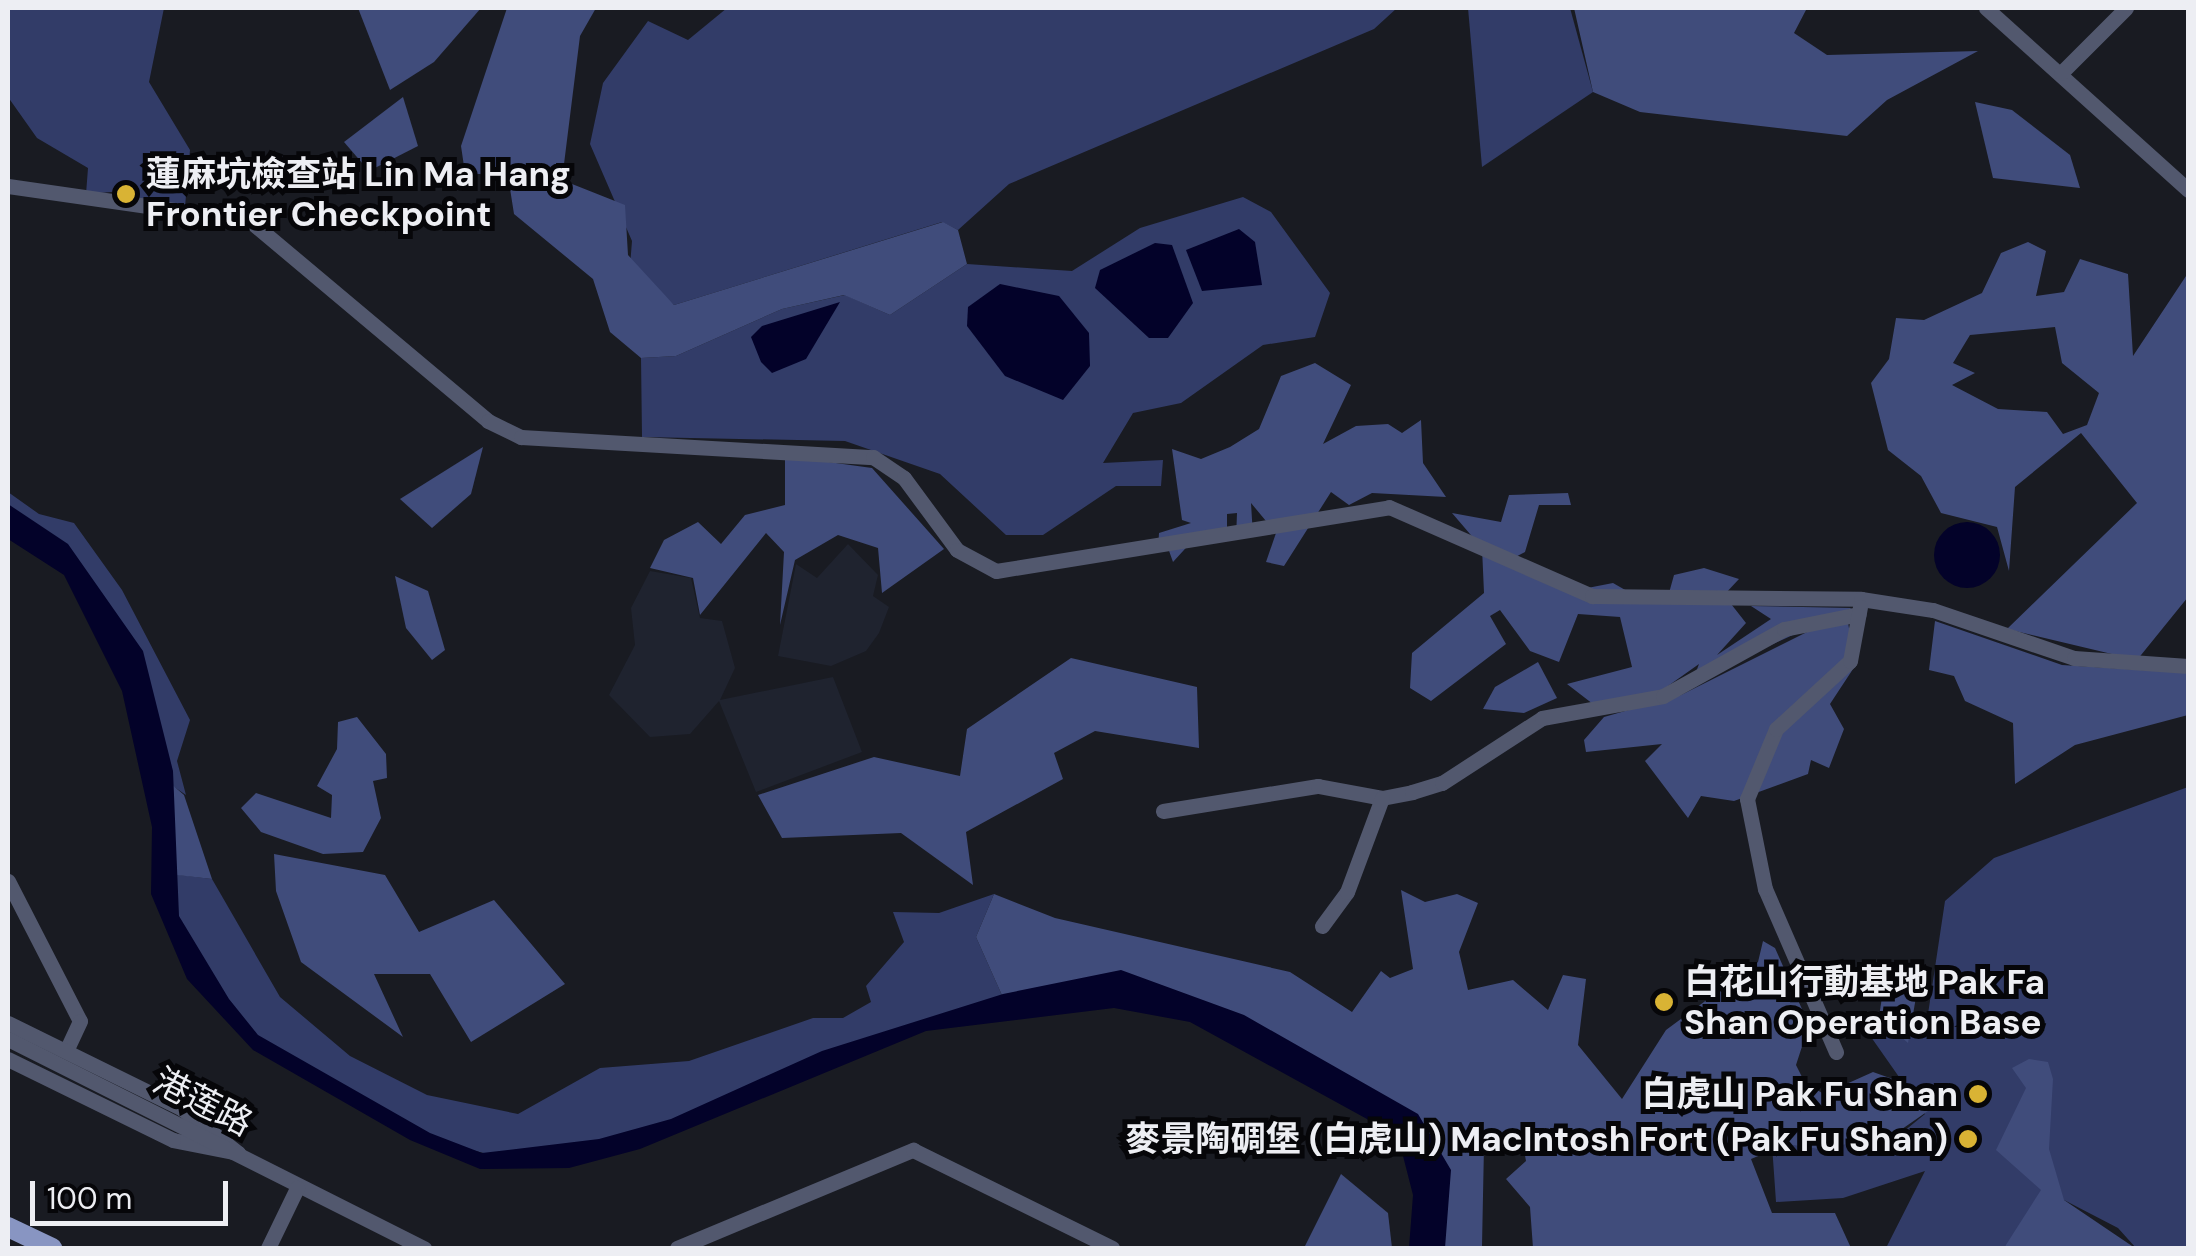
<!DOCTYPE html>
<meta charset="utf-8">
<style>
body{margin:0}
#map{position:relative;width:2196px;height:1256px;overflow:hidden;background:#191b22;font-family:"DM Sans","Noto Sans SC",sans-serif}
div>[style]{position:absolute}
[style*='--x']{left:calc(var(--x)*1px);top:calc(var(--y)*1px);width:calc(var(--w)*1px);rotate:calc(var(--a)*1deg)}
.built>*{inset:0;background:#1f232f}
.green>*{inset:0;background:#323c68}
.forest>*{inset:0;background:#404c7b}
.water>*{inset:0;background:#030229}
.round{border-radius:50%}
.minor>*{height:15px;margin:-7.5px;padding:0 7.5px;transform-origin:7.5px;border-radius:7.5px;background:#52586e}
.major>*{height:20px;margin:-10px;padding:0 10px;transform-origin:10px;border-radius:10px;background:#8895c2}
.dots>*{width:28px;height:28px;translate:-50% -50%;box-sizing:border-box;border:5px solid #060609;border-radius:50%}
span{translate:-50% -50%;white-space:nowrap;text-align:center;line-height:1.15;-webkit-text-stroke:10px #060609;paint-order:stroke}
.poi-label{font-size:35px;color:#edeef3;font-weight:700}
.left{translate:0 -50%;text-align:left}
.right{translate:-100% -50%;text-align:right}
.street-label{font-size:35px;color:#edeef3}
.frame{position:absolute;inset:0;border:10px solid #edeef3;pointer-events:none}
.scale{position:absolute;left:30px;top:1181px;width:198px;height:45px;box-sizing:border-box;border:5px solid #edeef3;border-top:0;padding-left:12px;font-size:30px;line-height:35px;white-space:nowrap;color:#edeef3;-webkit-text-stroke:8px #060609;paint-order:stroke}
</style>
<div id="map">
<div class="built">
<div style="clip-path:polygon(848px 544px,878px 575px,873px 596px,889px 607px,879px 633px,866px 651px,831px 666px,778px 656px,796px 564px,817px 578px)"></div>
<div style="clip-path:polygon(650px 571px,691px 578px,700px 618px,722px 621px,735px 668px,720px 700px,833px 677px,862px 752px,756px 792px,719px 701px,690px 734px,650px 737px,609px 695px,635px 645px,631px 608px)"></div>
</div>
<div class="green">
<div style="clip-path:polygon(8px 8px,164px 8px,149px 82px,190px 150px,185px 207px,136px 200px,136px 190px,86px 194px,88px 168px,37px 138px,8px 97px)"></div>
<div style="clip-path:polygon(727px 8px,1397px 8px,1374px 29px,1009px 184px,958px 230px,942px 222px,674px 305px,630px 266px,632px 241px,590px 144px,603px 83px,648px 21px,688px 40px)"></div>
<div style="clip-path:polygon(1468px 8px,1570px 8px,1593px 92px,1482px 167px)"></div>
<div style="clip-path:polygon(1243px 197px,1271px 212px,1330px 293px,1315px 337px,1263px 345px,1181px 403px,1133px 413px,1103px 463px,1163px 460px,1161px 486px,1116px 486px,1043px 535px,1006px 535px,940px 474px,845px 441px,642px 437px,641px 358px,676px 356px,782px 309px,845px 295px,890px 315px,967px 264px,1072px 271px,1140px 228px)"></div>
<div style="clip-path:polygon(8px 492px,39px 514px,74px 523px,122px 590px,190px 720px,177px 761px,186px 795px,161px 778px,88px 585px,8px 525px)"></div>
<div style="clip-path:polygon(2188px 787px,2188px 1248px,2136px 1248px,2118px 1228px,2064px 1200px,2003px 1248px,1886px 1248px,1925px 1171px,1843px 1198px,1776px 1202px,1772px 1145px,1803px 1134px,1892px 1141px,1925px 1114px,1871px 1037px,1928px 1014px,1945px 901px,1994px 858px)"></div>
<div style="clip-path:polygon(164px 873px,212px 879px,280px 997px,350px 1056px,427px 1095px,518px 1114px,600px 1068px,689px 1061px,813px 1018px,843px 1018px,871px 1002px,866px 986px,904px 942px,893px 912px,939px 913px,994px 894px,976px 937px,1005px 1002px,862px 1044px,628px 1146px,524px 1163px,411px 1135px,240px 1024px,177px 933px)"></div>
</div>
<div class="forest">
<div style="clip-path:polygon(358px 8px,481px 8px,434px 62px,390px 90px)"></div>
<div style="clip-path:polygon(507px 8px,596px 8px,580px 36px,562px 180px,625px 205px,628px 255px,674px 305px,943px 222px,958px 230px,967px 264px,890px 315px,844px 295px,782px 309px,676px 356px,641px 358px,610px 332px,593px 279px,514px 214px,508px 176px,465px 173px,461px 146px)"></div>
<div style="clip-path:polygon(1574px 8px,1799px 8px,1806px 10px,1794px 33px,1827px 55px,1978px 51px,1887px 100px,1847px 136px,1640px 112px,1593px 92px)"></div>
<div style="clip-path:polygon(403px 97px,418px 146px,369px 171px,344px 142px)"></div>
<div style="clip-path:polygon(1975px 102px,2012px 110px,2070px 155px,2080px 188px,1993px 178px)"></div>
<div style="clip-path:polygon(evenodd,2028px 242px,2046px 251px,2036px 296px,2064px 292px,2080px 259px,2128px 274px,2133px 356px,2188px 273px,2188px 597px,2137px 660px,2007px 629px,2137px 503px,2081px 433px,2015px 487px,2009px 571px,1997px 527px,1941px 513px,1921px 476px,1888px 450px,1871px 383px,1889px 359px,1896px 318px,1924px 320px,1982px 293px,2001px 253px,2028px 242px,2055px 327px,2062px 363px,2099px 393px,2087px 425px,2063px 434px,2047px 412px,1998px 409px,1952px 385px,1975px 373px,1953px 363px,1970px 335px,2055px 327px)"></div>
<div style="clip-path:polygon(1315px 363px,1351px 385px,1323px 444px,1356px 426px,1388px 424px,1402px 433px,1421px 420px,1423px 463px,1446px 497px,1372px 493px,1349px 505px,1331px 492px,1284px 566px,1266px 562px,1276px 533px,1251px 503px,1253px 536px,1236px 539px,1237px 513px,1227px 514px,1227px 537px,1194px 539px,1173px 562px,1168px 548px,1158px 549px,1159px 533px,1191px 523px,1182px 520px,1172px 449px,1201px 459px,1230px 447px,1259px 429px,1281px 376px)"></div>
<div style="clip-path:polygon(483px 447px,471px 494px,432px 528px,400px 499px)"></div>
<div style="clip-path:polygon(785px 456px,872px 468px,944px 549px,882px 593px,878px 548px,838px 535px,795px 560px,780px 625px,784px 552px,766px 533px,700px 615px,693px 578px,650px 568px,664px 540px,698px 522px,721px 544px,745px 515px,785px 505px)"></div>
<div style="clip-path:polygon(1568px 493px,1571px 505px,1539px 505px,1525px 552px,1502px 564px,1534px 564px,1572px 591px,1613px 583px,1634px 595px,1669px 593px,1674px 575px,1704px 568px,1739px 579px,1724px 595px,1746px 623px,1717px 655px,1771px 619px,1751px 606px,1852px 608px,1729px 664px,1696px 672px,1699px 664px,1644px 703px,1602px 711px,1567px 684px,1632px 667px,1620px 617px,1578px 614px,1559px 662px,1530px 651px,1500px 610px,1490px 616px,1506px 644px,1431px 701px,1410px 688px,1412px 653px,1484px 593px,1482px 548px,1452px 513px,1501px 522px,1509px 495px)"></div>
<div style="clip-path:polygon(395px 576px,428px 591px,445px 650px,432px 660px,406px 628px)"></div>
<div style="clip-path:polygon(1935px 621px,2062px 665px,2188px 673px,2188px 715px,2075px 745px,2015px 784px,2013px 723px,1965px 701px,1954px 676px,1929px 670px)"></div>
<div style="clip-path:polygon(1827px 622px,1848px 622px,1855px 666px,1830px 704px,1844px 729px,1829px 768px,1811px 760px,1808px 774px,1734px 801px,1701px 796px,1688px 818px,1645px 761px,1662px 744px,1586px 752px,1584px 740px,1604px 717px,1681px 695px)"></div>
<div style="clip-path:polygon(1071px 658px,1197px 687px,1199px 748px,1095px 731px,1054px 753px,1063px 779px,966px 832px,973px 885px,901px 833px,782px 838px,758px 795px,874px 757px,960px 776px,967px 729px)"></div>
<div style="clip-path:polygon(1538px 662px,1557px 698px,1524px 713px,1483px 709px,1495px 687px)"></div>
<div style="clip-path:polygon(357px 717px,386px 754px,387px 778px,373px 781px,381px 818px,363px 852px,323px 854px,261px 832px,241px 808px,256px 793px,331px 818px,332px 795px,317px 786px,337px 749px,338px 722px)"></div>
<div style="clip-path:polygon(169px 782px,184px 795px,212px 879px,168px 874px)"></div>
<div style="clip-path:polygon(274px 854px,385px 875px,419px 932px,494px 900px,565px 984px,471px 1042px,430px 974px,374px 974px,403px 1037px,301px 962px,276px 891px)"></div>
<div style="clip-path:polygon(1401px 890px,1425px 902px,1457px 894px,1478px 903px,1459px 952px,1468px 990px,1513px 980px,1548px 1010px,1563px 975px,1586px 979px,1578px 1045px,1622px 1099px,1666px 1030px,1758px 962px,1763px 941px,1775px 948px,1809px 1025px,1796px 1065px,1805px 1083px,1824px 1094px,1873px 1072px,1904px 1083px,1928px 1111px,1892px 1136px,1819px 1149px,1787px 1144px,1751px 1159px,1772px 1213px,1835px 1213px,1851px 1248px,1533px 1248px,1530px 1207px,1506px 1179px,1526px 1161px,1523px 1145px,1484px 1146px,1482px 1246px,1433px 1248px,1401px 1117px,1115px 983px,1005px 1002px,976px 937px,994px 894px,1055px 918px,1290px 972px,1352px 1012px,1381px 971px,1390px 978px,1413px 969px)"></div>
<div style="clip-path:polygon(1885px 977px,1919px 980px,1908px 1043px,1879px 1017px)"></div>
<div style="clip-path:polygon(2029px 1059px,2048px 1062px,2053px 1079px,2049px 1149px,2064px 1200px,2135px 1248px,2004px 1248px,2041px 1190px,1996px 1150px,2026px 1088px,2012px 1068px)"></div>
<div style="clip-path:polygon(1341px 1174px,1388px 1213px,1392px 1248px,1304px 1248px)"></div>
</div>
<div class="water">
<div style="clip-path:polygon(1239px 229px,1255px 242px,1262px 285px,1202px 291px,1186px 250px)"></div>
<div style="clip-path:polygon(1155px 243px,1172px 245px,1193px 303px,1168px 338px,1149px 338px,1095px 288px,1100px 270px)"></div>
<div style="clip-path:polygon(1000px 284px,1059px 296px,1089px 333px,1090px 366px,1063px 400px,1005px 376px,967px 326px,968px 307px)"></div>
<div style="clip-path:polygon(840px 302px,806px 359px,772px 373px,761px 362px,751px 337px,762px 326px)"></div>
<div style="clip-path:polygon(8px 504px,68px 544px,143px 651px,173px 771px,179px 916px,229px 999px,258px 1035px,430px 1133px,482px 1153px,599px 1139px,671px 1119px,822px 1051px,1003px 994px,1121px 970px,1244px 1015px,1418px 1114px,1451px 1170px,1445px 1248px,1409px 1248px,1413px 1195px,1403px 1156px,1367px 1119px,1190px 1022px,1114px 1008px,926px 1031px,640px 1149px,569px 1168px,480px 1169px,410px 1140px,253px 1050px,187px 979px,151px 894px,152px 827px,122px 691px,64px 575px,8px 539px)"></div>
<div class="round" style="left:1934px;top:522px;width:66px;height:66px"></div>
</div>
<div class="minor">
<div style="--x:1986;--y:8;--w:272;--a:42"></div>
<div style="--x:2061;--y:73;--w:92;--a:-45"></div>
<div style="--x:8;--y:186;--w:245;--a:8.2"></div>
<div style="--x:250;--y:221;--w:311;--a:40"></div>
<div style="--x:488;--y:421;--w:37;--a:26"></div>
<div style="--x:521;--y:437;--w:353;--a:3.3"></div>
<div style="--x:873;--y:457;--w:37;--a:34"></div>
<div style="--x:904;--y:478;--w:89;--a:53.6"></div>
<div style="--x:957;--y:550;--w:44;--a:28.3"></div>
<div style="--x:996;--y:571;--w:398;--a:-9.2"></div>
<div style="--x:1389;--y:507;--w:222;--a:23.7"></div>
<div style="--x:1592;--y:596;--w:269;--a:0.6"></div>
<div style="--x:1861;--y:599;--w:73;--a:8.7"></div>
<div style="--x:1933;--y:610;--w:149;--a:18.8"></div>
<div style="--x:2074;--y:658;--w:114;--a:4"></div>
<div style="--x:1163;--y:811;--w:157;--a:-9.2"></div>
<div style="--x:1318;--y:786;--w:65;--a:10.6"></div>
<div style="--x:1382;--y:798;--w:31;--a:-11"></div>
<div style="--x:1412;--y:792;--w:31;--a:-17"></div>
<div style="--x:1442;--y:783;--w:119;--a:-33"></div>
<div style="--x:1542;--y:718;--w:123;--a:-10.3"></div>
<div style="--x:1663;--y:696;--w:138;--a:-29"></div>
<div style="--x:1784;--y:629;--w:76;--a:-11.3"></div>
<div style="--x:8;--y:881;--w:157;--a:62.8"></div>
<div style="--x:80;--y:1021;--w:33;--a:115"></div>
<div style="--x:1322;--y:926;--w:42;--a:-53.7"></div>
<div style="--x:1347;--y:892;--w:100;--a:-69.6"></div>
<div style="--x:8;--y:1023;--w:193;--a:26.2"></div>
<div style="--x:181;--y:1108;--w:73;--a:38.3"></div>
<div style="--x:238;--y:1153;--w:66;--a:-168.7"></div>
<div style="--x:173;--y:1140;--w:184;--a:-153.9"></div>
<div style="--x:8;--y:1039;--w:466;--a:26.7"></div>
<div style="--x:1836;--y:1052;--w:178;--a:-113.5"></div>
<div style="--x:1765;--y:889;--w:92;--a:-101.3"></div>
<div style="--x:1747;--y:799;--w:76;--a:-67.5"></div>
<div style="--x:1776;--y:729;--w:100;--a:-42.6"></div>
<div style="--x:1850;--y:661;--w:55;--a:-79.5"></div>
<div style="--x:268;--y:1248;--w:67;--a:-64.2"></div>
<div style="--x:677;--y:1248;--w:256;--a:-22.6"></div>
<div style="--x:913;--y:1150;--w:222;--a:26.2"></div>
</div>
<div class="major">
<div style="--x:8;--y:1227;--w:49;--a:25.5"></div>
</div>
<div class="dots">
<div style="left:126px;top:194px;background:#d9b334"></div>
<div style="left:1664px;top:1002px;background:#d9b334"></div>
<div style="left:1978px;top:1094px;background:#d9b334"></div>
<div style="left:1968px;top:1139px;background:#d9b334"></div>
</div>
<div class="poi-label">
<span class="left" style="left:146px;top:194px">蓮麻坑檢查站 Lin Ma Hang<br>Frontier Checkpoint</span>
<span class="left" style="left:1684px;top:1002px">白花山行動基地 Pak Fa<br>Shan Operation Base</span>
<span class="right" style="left:1958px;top:1094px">白虎山 Pak Fu Shan</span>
<span class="right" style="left:1948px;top:1139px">麥景陶碉堡 (白虎山) MacIntosh Fort (Pak Fu Shan)</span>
</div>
<div class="street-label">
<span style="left:203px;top:1102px;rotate:27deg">港莲路</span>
</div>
<div class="frame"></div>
<div class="scale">100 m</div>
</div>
